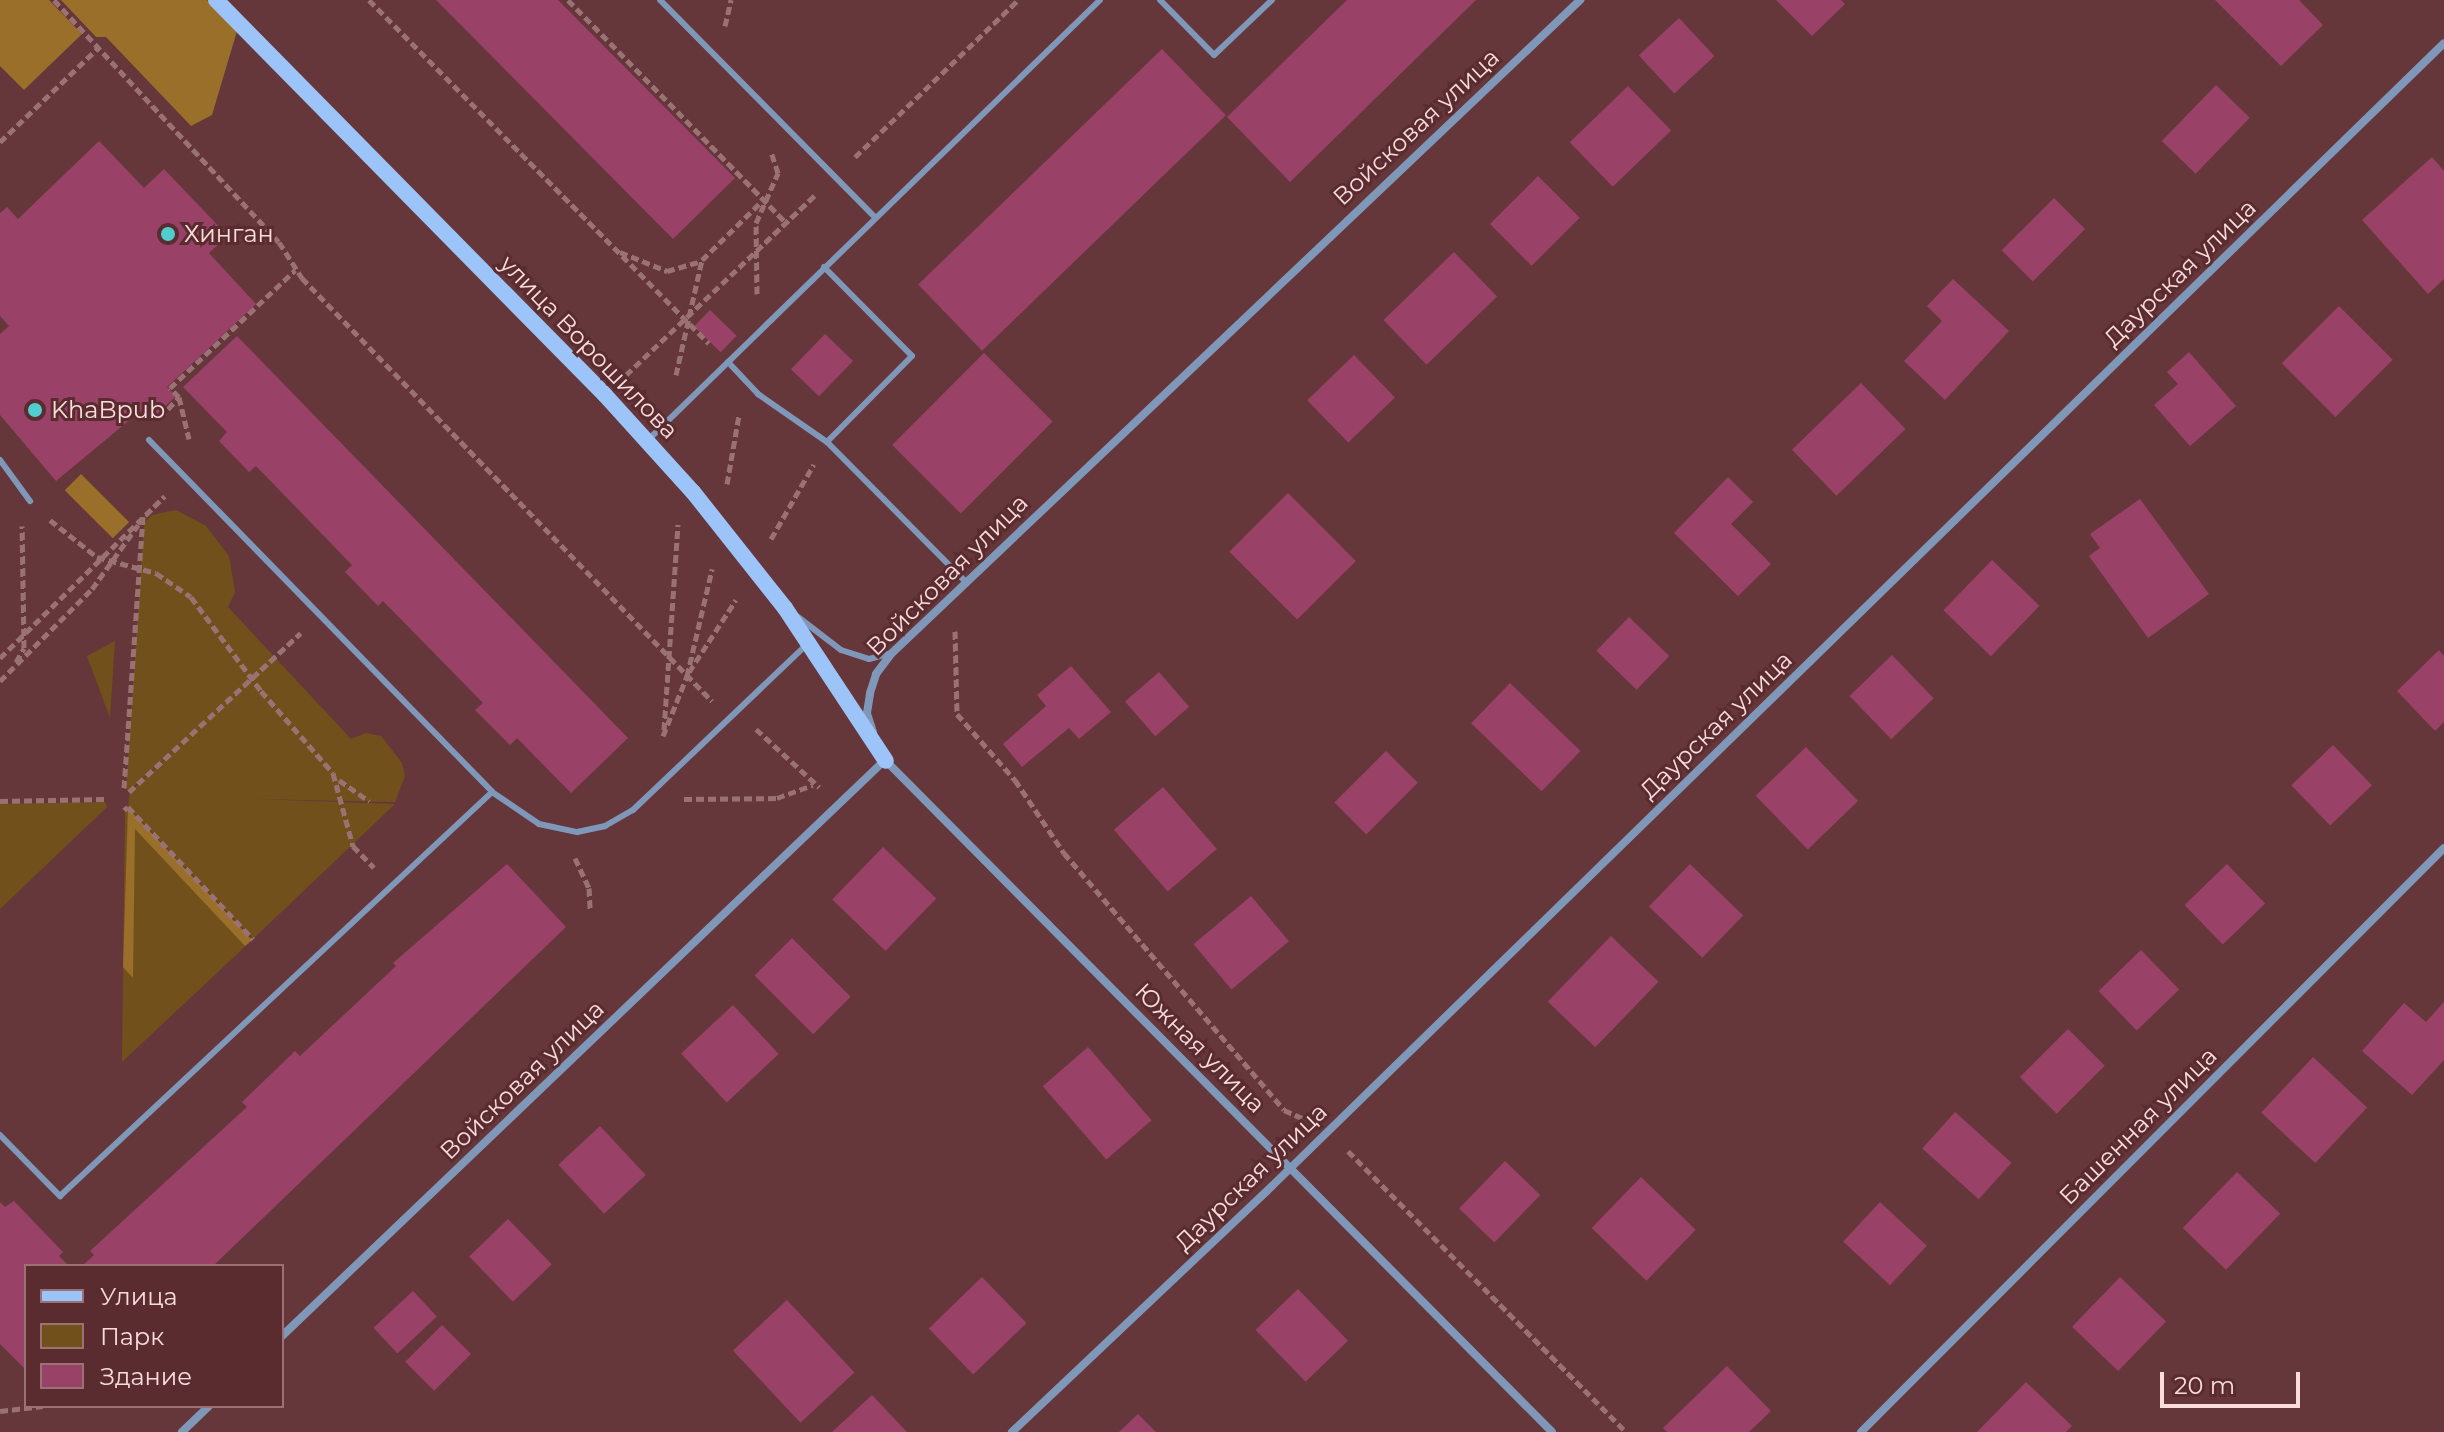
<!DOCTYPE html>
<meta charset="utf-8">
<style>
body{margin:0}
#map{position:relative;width:2444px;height:1432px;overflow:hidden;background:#66373a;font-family:Montserrat,sans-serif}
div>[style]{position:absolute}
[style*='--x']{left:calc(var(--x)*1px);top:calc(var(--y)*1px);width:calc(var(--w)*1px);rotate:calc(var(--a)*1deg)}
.green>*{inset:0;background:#72501b}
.forest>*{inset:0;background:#996f2a;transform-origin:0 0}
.building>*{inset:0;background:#994167;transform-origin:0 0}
.path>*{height:5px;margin-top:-2.5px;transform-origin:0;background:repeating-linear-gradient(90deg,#9b7274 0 8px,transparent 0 12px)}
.service>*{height:6px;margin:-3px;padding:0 3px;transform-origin:3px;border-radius:3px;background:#7f97b8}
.minor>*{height:8px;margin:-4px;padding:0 4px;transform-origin:4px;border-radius:4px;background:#7f97b8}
.secondary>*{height:16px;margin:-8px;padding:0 8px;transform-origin:8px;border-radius:8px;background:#9dc4f8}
.dots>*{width:22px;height:22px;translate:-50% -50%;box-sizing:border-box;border:4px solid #5a2c30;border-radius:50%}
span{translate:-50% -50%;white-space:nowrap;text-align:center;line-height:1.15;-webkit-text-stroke:6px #5a2c30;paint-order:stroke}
.street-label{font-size:24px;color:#fadcdd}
.poi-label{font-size:24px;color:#fadcdd}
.left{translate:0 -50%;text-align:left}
.legend{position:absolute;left:24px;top:1264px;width:260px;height:144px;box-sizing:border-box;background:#5a2c30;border:2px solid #9a7275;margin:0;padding:10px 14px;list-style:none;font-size:24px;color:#fadcdd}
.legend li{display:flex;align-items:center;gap:16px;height:40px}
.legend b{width:40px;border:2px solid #9a7275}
.scale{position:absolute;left:2160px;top:1372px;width:140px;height:36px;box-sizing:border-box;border:4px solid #fadcdd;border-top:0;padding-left:10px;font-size:24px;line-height:28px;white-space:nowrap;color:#fadcdd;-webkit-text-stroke:6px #5a2c30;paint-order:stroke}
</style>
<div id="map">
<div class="green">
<div style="clip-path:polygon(176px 510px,206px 526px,229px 556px,235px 592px,228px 607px,351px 739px,366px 733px,381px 736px,402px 763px,405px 776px,395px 802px,255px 799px,395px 804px,253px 939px,128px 807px,130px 792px,189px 737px,129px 791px,126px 788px,144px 523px,152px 515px)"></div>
<div style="clip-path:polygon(115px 641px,110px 718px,87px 656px)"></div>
<div style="clip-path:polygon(105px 802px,107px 807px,0 909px,0 804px)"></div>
<div style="clip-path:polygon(128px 808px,252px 940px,122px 1062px,125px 810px)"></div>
</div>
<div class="forest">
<div style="clip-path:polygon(0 0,49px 0,82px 34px,24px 90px,0 66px)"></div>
<div style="clip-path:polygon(61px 0,207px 0,237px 31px,212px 115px,191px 126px,106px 37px,96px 37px)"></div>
<div style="left:81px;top:474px;width:68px;height:23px;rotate:45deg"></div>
<div style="clip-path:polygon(128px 808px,252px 940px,245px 946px,135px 829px,133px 978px,123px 967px)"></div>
</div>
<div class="building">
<div style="clip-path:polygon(436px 0,558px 0,735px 178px,673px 239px)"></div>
<div style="clip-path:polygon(1347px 0,1476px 0,1290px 182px,1227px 117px)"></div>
<div style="clip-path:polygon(1776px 0,1841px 0,1845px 4px,1812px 36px)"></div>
<div style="clip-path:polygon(2215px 0,2299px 0,2323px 25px,2281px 66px)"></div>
<div style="left:1679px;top:18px;width:52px;height:55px;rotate:47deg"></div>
<div style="left:1162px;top:49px;width:92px;height:339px;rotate:46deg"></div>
<div style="left:2216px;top:85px;width:47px;height:78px;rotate:44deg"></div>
<div style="left:1628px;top:86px;width:62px;height:81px;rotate:46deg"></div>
<div style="clip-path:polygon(99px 141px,144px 188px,164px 169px,228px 236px,209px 253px,256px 304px,167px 387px,176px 396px,153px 418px,144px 408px,56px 481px,0 415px,0 334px,9px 326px,0 316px,0 213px,7px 207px,18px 219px)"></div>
<div style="clip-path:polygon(2432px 157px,2444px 171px,2444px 279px,2428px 294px,2362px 220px)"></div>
<div style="left:1538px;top:176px;width:59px;height:68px;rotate:45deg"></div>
<div style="left:2054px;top:198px;width:44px;height:74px;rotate:45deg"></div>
<div style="left:1454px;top:252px;width:62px;height:98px;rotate:46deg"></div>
<div style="clip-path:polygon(1953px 279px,2009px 331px,1945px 400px,1904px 361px,1942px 321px,1927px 306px)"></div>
<div style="left:2339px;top:306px;width:76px;height:81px;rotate:45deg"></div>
<div style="left:710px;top:310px;width:37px;height:23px;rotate:44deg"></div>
<div style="left:825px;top:334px;width:39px;height:49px;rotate:44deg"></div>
<div style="clip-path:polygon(237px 336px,628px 738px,571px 793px,517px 738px,510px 745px,475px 710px,483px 703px,383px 601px,378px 606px,345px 572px,352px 565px,256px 466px,249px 472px,219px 441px,227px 432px,183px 387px)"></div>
<div style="clip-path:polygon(2189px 352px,2236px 406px,2190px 446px,2154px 405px,2178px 384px,2167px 372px)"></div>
<div style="left:984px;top:353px;width:97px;height:130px;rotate:45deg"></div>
<div style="left:1354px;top:355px;width:59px;height:65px;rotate:46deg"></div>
<div style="left:1861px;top:383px;width:64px;height:96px;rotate:46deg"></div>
<div style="clip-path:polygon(1728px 477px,1753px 502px,1731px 524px,1771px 564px,1738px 596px,1674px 533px)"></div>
<div style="left:1288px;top:493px;width:96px;height:83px;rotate:45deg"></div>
<div style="clip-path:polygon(2140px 499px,2209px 594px,2148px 638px,2089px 556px,2100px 548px,2090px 534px)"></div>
<div style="left:1992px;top:560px;width:66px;height:70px;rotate:44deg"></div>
<div style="left:1629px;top:617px;width:56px;height:47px;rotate:44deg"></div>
<div style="clip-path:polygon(2439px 650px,2444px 656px,2444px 722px,2435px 731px,2397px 691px)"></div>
<div style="left:1892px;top:655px;width:60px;height:59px;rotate:46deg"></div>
<div style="clip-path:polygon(1071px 666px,1111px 712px,1079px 739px,1069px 728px,1022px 767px,1003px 744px,1046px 706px,1037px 695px)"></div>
<div style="left:1159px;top:672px;width:46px;height:45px;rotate:49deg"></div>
<div style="left:1510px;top:683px;width:98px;height:56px;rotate:44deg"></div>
<div style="left:2333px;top:745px;width:56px;height:58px;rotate:46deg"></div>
<div style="left:1806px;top:747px;width:75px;height:70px;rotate:46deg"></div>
<div style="left:1386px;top:751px;width:45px;height:73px;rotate:45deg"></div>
<div style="left:1163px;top:787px;width:82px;height:65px;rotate:49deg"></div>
<div style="left:883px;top:847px;width:74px;height:73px;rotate:44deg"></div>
<div style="clip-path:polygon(507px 864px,566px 927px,213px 1266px,82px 1266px,94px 1255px,90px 1251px,247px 1107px,242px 1102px,295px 1051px,300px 1056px,396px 966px,393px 963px)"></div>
<div style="left:1690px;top:864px;width:74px;height:59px;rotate:44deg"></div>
<div style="left:2227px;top:864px;width:55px;height:59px;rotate:46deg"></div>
<div style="left:1251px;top:896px;width:59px;height:75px;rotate:50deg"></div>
<div style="left:1611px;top:936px;width:66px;height:91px;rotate:44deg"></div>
<div style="left:792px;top:938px;width:83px;height:53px;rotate:45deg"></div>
<div style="left:2141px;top:950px;width:55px;height:59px;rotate:46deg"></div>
<div style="clip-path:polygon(2444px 1002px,2444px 1060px,2412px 1095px,2362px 1051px,2404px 1003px,2426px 1022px)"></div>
<div style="left:733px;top:1005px;width:67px;height:71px;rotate:47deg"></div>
<div style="left:2068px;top:1029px;width:52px;height:68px;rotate:45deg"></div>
<div style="left:1088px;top:1047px;width:97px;height:60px;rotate:49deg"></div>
<div style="left:2313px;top:1057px;width:74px;height:76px;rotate:43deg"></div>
<div style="left:1955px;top:1112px;width:76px;height:49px;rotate:42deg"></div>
<div style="left:600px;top:1126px;width:67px;height:57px;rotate:47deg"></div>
<div style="left:1505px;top:1161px;width:49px;height:66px;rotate:44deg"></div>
<div style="left:2237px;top:1172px;width:60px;height:78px;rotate:44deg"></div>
<div style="left:1641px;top:1177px;width:76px;height:71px;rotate:44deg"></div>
<div style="clip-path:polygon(14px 1201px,63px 1252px,59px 1256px,69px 1266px,26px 1266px,26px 1370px,0 1344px,0 1202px,5px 1207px)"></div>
<div style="left:1880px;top:1202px;width:64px;height:54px;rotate:43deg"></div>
<div style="left:508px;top:1219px;width:63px;height:54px;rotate:46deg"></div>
<div style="left:982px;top:1277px;width:64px;height:74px;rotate:46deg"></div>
<div style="left:2120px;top:1277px;width:64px;height:69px;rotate:44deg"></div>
<div style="left:1298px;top:1289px;width:72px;height:59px;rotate:46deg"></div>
<div style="left:413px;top:1291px;width:35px;height:54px;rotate:47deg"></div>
<div style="left:787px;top:1300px;width:99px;height:74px;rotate:47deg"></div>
<div style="left:442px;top:1325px;width:41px;height:52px;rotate:45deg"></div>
<div style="clip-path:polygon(1727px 1366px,1771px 1411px,1749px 1432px,1667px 1432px,1663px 1428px)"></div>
<div style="clip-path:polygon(2026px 1382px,2072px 1426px,2066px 1432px,1977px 1432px)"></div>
<div style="clip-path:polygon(872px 1395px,907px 1432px,832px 1432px)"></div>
<div style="clip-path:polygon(1138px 1414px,1156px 1432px,1119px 1432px)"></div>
</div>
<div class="path">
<div style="--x:54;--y:0;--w:330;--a:47.1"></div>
<div style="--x:279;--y:242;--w:43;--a:57.4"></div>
<div style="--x:302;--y:278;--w:589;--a:45.89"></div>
<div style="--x:369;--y:0;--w:483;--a:45.3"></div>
<div style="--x:568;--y:0;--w:312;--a:45.6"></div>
<div style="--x:725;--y:26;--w:27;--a:-77"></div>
<div style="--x:0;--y:142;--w:137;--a:-43.8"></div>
<div style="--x:855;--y:157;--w:226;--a:-43.9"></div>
<div style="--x:620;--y:252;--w:51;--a:22"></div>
<div style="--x:667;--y:271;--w:35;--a:-16"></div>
<div style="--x:757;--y:294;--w:71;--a:-90.8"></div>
<div style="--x:756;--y:223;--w:55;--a:-66.3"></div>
<div style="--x:778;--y:173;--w:22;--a:-108"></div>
<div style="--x:626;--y:375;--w:262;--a:-43.6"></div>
<div style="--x:676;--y:375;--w:118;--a:-77.3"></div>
<div style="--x:702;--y:260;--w:84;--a:-44.5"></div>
<div style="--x:179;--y:397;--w:43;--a:76.6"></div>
<div style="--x:160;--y:418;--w:28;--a:-48"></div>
<div style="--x:179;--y:397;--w:13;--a:-135"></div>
<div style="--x:170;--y:388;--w:172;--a:-43.3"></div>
<div style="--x:727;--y:484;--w:70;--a:-80.1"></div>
<div style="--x:50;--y:520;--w:60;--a:38.2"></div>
<div style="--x:97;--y:557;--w:61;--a:15.2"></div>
<div style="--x:156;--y:573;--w:42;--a:34.4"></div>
<div style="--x:191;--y:597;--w:117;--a:53.3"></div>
<div style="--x:261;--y:691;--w:109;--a:48.7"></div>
<div style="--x:333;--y:773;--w:76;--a:74.7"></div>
<div style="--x:353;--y:846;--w:30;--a:46"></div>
<div style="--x:771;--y:539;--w:86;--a:-60.2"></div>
<div style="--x:955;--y:631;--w:83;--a:88.6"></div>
<div style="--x:957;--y:714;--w:88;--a:48.7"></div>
<div style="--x:1015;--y:780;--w:88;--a:56.1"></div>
<div style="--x:1064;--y:853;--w:338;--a:49.4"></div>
<div style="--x:1284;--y:1110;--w:20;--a:24"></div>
<div style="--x:0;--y:658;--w:231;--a:-44.5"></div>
<div style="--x:16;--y:662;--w:16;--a:-60"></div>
<div style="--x:24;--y:648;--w:122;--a:-90.9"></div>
<div style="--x:689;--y:672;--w:86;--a:-56.9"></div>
<div style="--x:0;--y:681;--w:130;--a:-45"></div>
<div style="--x:92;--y:589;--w:79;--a:-54.3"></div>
<div style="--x:756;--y:729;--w:86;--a:42.6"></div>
<div style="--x:664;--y:730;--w:206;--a:-86.1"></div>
<div style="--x:663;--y:736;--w:65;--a:-68.2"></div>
<div style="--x:687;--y:676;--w:110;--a:-76.8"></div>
<div style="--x:339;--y:780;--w:37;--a:35"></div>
<div style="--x:124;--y:788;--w:272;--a:-86"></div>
<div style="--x:129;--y:792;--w:234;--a:-42.8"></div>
<div style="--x:684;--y:799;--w:93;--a:-0.6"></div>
<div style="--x:777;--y:798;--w:38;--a:-20"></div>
<div style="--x:0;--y:801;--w:105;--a:-1.1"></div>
<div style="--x:124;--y:810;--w:5;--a:-37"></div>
<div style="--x:128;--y:807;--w:182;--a:46.6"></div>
<div style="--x:575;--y:858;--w:33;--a:65"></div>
<div style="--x:589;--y:888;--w:21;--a:87"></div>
<div style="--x:1348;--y:1151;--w:395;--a:45.3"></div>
<div style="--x:0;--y:1411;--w:43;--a:-6.6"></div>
</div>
<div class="service">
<div style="--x:660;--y:0;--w:304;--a:45.3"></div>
<div style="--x:1160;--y:0;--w:77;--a:45.5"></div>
<div style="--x:1214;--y:55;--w:80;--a:-43.5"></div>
<div style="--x:824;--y:267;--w:125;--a:45.3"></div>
<div style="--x:912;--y:356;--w:121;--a:134.7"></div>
<div style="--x:827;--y:442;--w:197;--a:45.2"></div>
<div style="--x:728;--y:362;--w:45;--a:46.8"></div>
<div style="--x:758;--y:394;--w:84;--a:34.8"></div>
<div style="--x:149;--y:440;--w:491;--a:45.7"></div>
<div style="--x:647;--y:441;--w:632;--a:-44.23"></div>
<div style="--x:0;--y:460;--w:51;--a:53.8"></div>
<div style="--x:798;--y:617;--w:54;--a:37.5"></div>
<div style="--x:841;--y:650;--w:29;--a:18"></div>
<div style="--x:869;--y:659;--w:24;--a:-15"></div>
<div style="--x:0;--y:1135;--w:86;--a:45.5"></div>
<div style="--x:60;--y:1196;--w:591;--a:-43.08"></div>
<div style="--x:492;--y:792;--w:57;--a:34.2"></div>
<div style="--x:539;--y:824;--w:39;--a:12"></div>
<div style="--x:577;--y:832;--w:29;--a:-12"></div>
<div style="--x:605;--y:826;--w:32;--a:-30"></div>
<div style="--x:633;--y:810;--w:239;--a:-43.6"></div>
</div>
<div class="minor">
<div style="--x:873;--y:732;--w:20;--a:-108"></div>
<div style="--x:867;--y:713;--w:20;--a:-81"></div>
<div style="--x:870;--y:693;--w:20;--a:-72"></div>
<div style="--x:876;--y:674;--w:26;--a:-53"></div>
<div style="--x:892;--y:653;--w:949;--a:-43.5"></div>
<div style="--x:886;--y:761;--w:945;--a:45.21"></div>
<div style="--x:282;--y:1336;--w:834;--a:-43.69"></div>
<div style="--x:182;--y:1432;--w:37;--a:-44"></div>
<div style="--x:1012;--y:1432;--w:357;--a:-43.4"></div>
<div style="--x:1271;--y:1187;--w:1638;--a:-44.28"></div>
<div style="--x:1861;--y:1432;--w:825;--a:-45.05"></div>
</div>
<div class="secondary">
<div style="--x:216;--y:0;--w:554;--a:45.44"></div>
<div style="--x:605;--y:395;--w:131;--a:47.8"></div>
<div style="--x:693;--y:492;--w:148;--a:51.6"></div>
<div style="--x:785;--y:608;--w:183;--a:56.6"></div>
</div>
<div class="dots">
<div style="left:168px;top:234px;background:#52cdce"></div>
<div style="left:35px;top:410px;background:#52cdce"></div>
</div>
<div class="street-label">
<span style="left:1416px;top:127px;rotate:-43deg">Войсковая улица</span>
<span style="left:2180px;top:273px;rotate:-44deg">Даурская улица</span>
<span style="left:589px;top:347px;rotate:46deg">улица Ворошилова</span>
<span style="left:947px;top:575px;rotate:-45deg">Войсковая улица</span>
<span style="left:1716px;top:725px;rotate:-44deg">Даурская улица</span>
<span style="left:1200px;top:1048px;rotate:45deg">Южная улица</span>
<span style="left:522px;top:1080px;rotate:-44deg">Войсковая улица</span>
<span style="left:2138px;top:1126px;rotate:-45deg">Башенная улица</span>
<span style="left:1251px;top:1177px;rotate:-44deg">Даурская улица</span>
</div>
<div class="poi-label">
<span class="left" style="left:184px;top:234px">Хинган</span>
<span class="left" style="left:51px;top:410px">KhaBpub</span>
</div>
<ul class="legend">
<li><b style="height:10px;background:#9dc4f8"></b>Улица</li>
<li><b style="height:22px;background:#72501b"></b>Парк</li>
<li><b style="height:22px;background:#994167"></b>Здание</li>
</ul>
<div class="scale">20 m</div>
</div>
